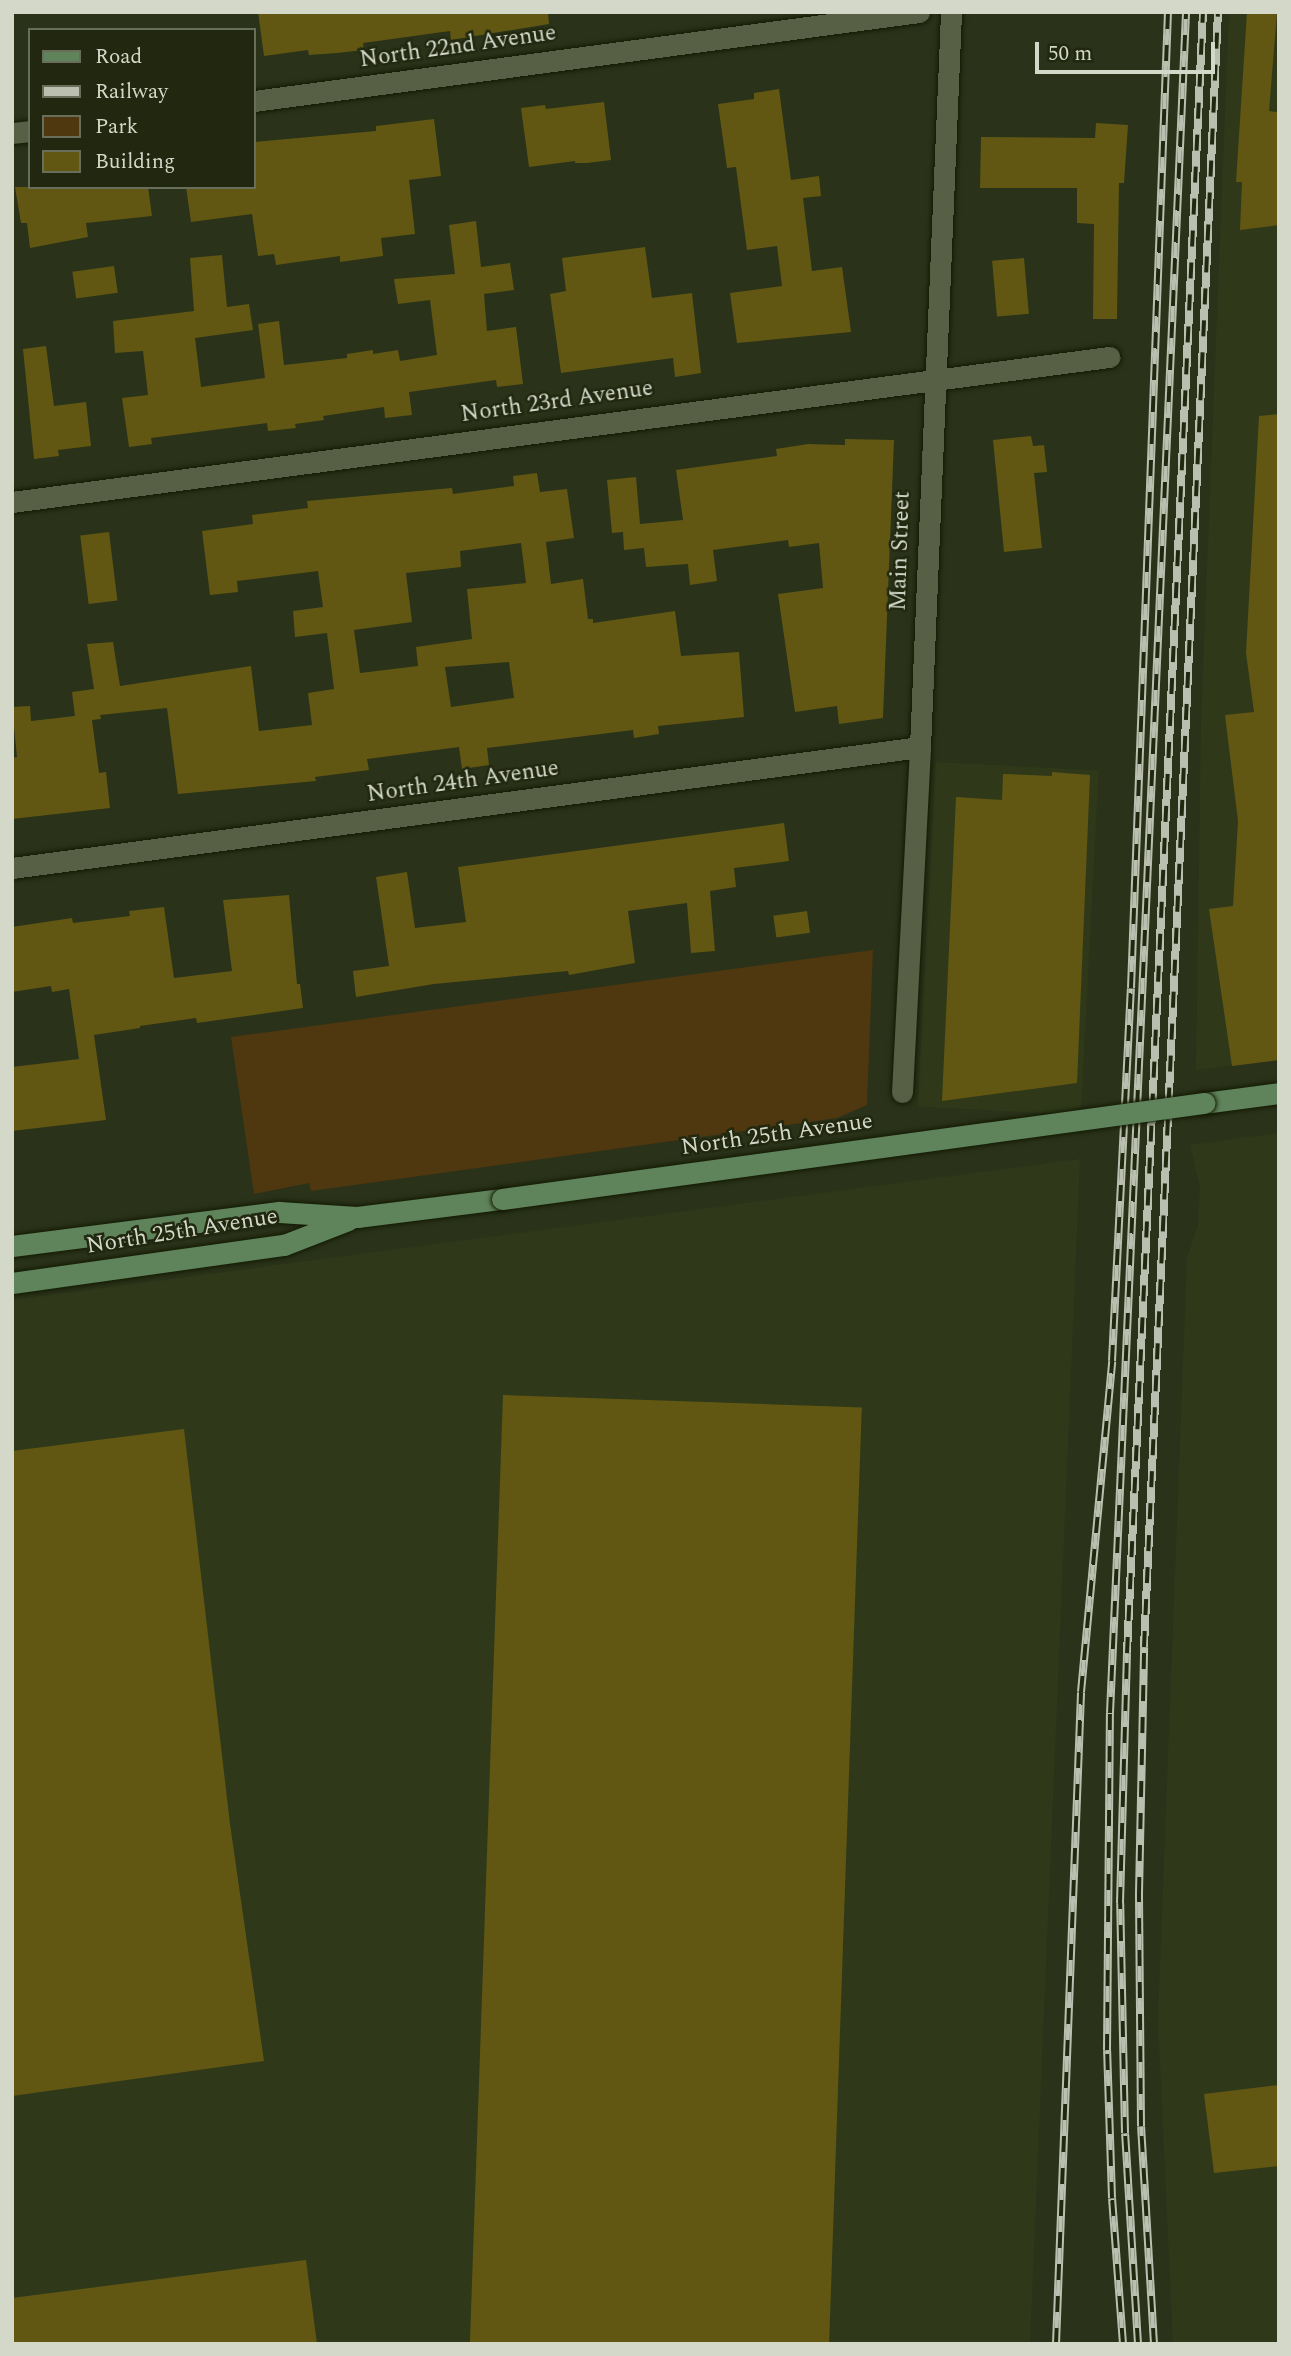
<!DOCTYPE html>
<style>
body{margin:0}
#map{position:relative;width:1291px;height:2356px;overflow:hidden;background:#2a3219;font-family:Spectral,serif}
div>[style]{position:absolute}
[style*='--x']{left:calc(var(--x)*1px);top:calc(var(--y)*1px);width:calc(var(--w)*1px);rotate:calc(var(--a)*1deg)}
.built>*{inset:0;background:#2f3919;transform-origin:0 0}
.green>*{inset:0;background:#4f370f}
.building>*{inset:0;background:#615713;transform-origin:0 0}
.roads{filter:drop-shadow(0 0 2px #131a03) drop-shadow(0 0 2px #131a03)}
.minor>*{height:21px;margin:-10.5px;padding:0 10.5px;transform-origin:10.5px;border-radius:10.5px;background:#576045}
.major>*{height:21px;margin:-10.5px;padding:0 10.5px;transform-origin:10.5px;border-radius:10.5px;background:#5f835b}
.rail>*{height:8px;margin-top:-4px;transform-origin:0;background:repeating-linear-gradient(90deg,#21280f 0 16px,#babfaf 0 32px);box-sizing:border-box;border-block:2px solid #babfaf}
.bridges{filter:drop-shadow(0 0 2px #131a03) drop-shadow(0 0 2px #131a03)}
.major-bridge>*{height:21px;margin:-10.5px;padding:0 10.5px;transform-origin:10.5px;border-radius:10.5px;background:#5f835b}
span{translate:-50% -50%;white-space:nowrap;text-align:center;line-height:1.15;-webkit-text-stroke:5px #21280f;paint-order:stroke}
.street-label{font-size:23px;color:#d3d8c9}
.frame{position:absolute;inset:0;border:14px solid #d3d8c9;pointer-events:none}
.legend{position:absolute;left:28px;top:28px;width:228px;height:161px;box-sizing:border-box;background:#21280f;border:2px solid #686e59;margin:0;padding:9px 12px;list-style:none;font-size:21px;color:#d3d8c9}
.legend li{display:flex;align-items:center;gap:14px;height:35px}
.legend b{width:35px;border:2px solid #686e59}
.scale{position:absolute;left:1035px;top:42px;width:180px;height:32px;box-sizing:border-box;border:4px solid #d3d8c9;border-top:0;padding-left:9px;font-size:21px;line-height:24px;white-space:nowrap;color:#d3d8c9;-webkit-text-stroke:5px #21280f;paint-order:stroke}
</style>
<div id="map">
<div class="built">
<div style="clip-path:polygon(1229px 12px,1279px 12px,1279px 1059px,1196px 1070px,1201px 722px)"></div>
<div style="left:936px;top:762px;width:163px;height:345px;rotate:3deg"></div>
<div style="clip-path:polygon(1279px 1133px,1279px 2344px,1173px 2344px,1158px 2020px,1187px 1258px,1198px 1225px,1200px 1187px,1190px 1145px)"></div>
<div style="clip-path:polygon(1080px 1159px,1030px 2344px,12px 2344px,12px 1300px)"></div>
</div>
<div class="green">
<div style="clip-path:polygon(873px 950px,867px 1105px,837px 1118px,311px 1191px,309px 1183px,254px 1194px,231px 1037px)"></div>
</div>
<div class="building">
<div style="clip-path:polygon(258px 12px,548px 12px,549px 24px,451px 40px,450px 31px,363px 43px,364px 50px,337px 53px,309px 55px,308px 50px,264px 56px)"></div>
<div style="clip-path:polygon(1247px 12px,1277px 12px,1269px 111px,1277px 112px,1279px 225px,1240px 230px,1242px 182px,1236px 182px)"></div>
<div style="clip-path:polygon(779px 89px,791px 180px,819px 176px,821px 196px,803px 198px,812px 271px,842px 267px,851px 332px,737px 343px,730px 293px,782px 286px,777px 246px,747px 250px,736px 167px,727px 168px,718px 104px,754px 99px,754px 93px)"></div>
<div style="clip-path:polygon(604px 102px,611px 160px,587px 163px,575px 163px,575px 161px,529px 167px,521px 108px,545px 105px,546px 109px)"></div>
<div style="clip-path:polygon(434px 119px,441px 176px,409px 180px,415px 234px,381px 238px,383px 256px,340px 262px,340px 256px,276px 265px,274px 254px,258px 256px,252px 214px,191px 222px,186px 187px,254px 187px,254px 142px,376px 131px,376px 126px)"></div>
<div style="clip-path:polygon(1096px 123px,1128px 125px,1124px 183px,1119px 183px,1117px 319px,1093px 319px,1094px 224px,1077px 223px,1077px 188px,980px 188px,981px 137px,1095px 138px)"></div>
<div style="clip-path:polygon(15px 187px,148px 187px,152px 216px,86px 223px,88px 237px,30px 248px,27px 223px,21px 223px)"></div>
<div style="clip-path:polygon(476px 221px,481px 267px,510px 263px,514px 290px,484px 294px,487px 331px,516px 327px,523px 384px,497px 387px,496px 380px,409px 392px,412px 415px,385px 418px,384px 407px,323px 416px,324px 420px,295px 424px,296px 428px,268px 431px,267px 423px,151px 438px,152px 444px,129px 447px,122px 398px,148px 395px,143px 351px,115px 353px,113px 321px,194px 311px,190px 258px,222px 255px,227px 307px,249px 304px,253px 330px,195px 338px,201px 387px,265px 378px,258px 324px,279px 321px,284px 365px,347px 358px,347px 354px,373px 350px,373px 354px,398px 350px,400px 361px,437px 355px,430px 300px,398px 304px,394px 279px,455px 274px,449px 225px)"></div>
<div style="clip-path:polygon(645px 247px,652px 298px,692px 293px,701px 373px,675px 377px,673px 358px,561px 373px,550px 294px,566px 291px,562px 258px)"></div>
<div style="left:1024px;top:258px;width:56px;height:32px;rotate:85deg"></div>
<div style="left:114px;top:266px;width:27px;height:42px;rotate:82deg"></div>
<div style="clip-path:polygon(46px 346px,54px 406px,86px 402px,91px 446px,58px 450px,59px 456px,34px 459px,23px 349px)"></div>
<div style="clip-path:polygon(1279px 414px,1279px 1060px,1232px 1066px,1209px 909px,1233px 906px,1238px 821px,1225px 715px,1254px 712px,1246px 653px,1259px 416px)"></div>
<div style="clip-path:polygon(1031px 436px,1033px 446px,1044px 445px,1047px 472px,1034px 473px,1042px 548px,1004px 552px,993px 440px)"></div>
<div style="clip-path:polygon(845px 439px,894px 440px,883px 718px,839px 724px,837px 706px,795px 712px,778px 594px,823px 588px,819px 543px,789px 547px,788px 540px,713px 550px,717px 581px,690px 585px,688px 564px,646px 567px,644px 548px,624px 550px,623px 532px,612px 533px,607px 480px,636px 477px,640px 524px,683px 520px,676px 470px,777px 456px,776px 449px,808px 444px,845px 445px)"></div>
<div style="clip-path:polygon(evenodd,537px 473px,540px 492px,567px 489px,574px 538px,546px 542px,551px 584px,583px 579px,588px 619px,593px 619px,593px 623px,675px 611px,681px 656px,739px 652px,744px 717px,658px 726px,659px 734px,634px 738px,633px 730px,487px 748px,489px 765px,462px 769px,459px 747px,367px 759px,369px 770px,315px 777px,316px 781px,178px 794px,167px 708px,100px 715px,101px 719px,92px 720px,99px 773px,106px 772px,110px 808px,12px 819px,12px 758px,17px 757px,12px 707px,30px 706px,31px 721px,75px 716px,72px 692px,94px 689px,87px 644px,113px 642px,120px 686px,251px 666px,259px 731px,312px 725px,308px 693px,334px 689px,327px 633px,295px 637px,293px 611px,323px 607px,318px 571px,237px 581px,238px 592px,210px 595px,202px 531px,253px 524px,252px 515px,308px 508px,307px 501px,452px 488px,453px 494px,514px 486px,513px 476px,537px 473px,521px 543px,526px 583px,467px 589px,472px 639px,416px 647px,418px 666px,360px 673px,354px 630px,412px 622px,406px 573px,461px 567px,460px 551px,521px 543px,537px 473px,509px 662px,514px 698px,451px 707px,445px 667px,509px 662px)"></div>
<div style="left:109px;top:532px;width:69px;height:29px;rotate:83deg"></div>
<div style="clip-path:polygon(1052px 772px,1090px 775px,1077px 1083px,942px 1101px,956px 797px,1002px 800px,1003px 774px,1052px 776px)"></div>
<div style="clip-path:polygon(784px 823px,789px 861px,734px 868px,736px 887px,710px 891px,715px 951px,691px 953px,687px 903px,628px 911px,635px 963px,569px 975px,568px 971px,434px 984px,356px 997px,353px 971px,389px 966px,376px 877px,407px 872px,415px 928px,466px 922px,458px 867px)"></div>
<div style="clip-path:polygon(289px 895px,297px 984px,300px 984px,303px 1008px,197px 1023px,196px 1018px,140px 1026px,140px 1028px,94px 1035px,106px 1120px,12px 1131px,12px 1067px,79px 1059px,69px 989px,52px 992px,51px 986px,12px 992px,12px 927px,72px 918px,73px 923px,130px 916px,129px 911px,164px 907px,174px 978px,232px 971px,223px 900px)"></div>
<div style="left:807px;top:911px;width:22px;height:34px;rotate:82deg"></div>
<div style="left:503px;top:1395px;width:359px;height:950px;rotate:2deg"></div>
<div style="clip-path:polygon(184px 1429px,230px 1824px,264px 2061px,12px 2096px,12px 1451px)"></div>
<div style="clip-path:polygon(1279px 2085px,1279px 2166px,1214px 2173px,1204px 2094px)"></div>
<div style="clip-path:polygon(306px 2260px,317px 2344px,12px 2344px,12px 2298px)"></div>
</div>
<div class="roads">
<div class="minor">
<div style="--x:254;--y:101;--w:671;--a:-7.62"></div>
<div style="--x:12;--y:133;--w:18;--a:-6"></div>
<div style="--x:12;--y:502;--w:1107;--a:-7.53"></div>
<div style="--x:12;--y:868;--w:916;--a:-7.59"></div>
<div style="--x:902;--y:1092;--w:345;--a:-87"></div>
<div style="--x:920;--y:747;--w:736;--a:-87.58"></div>
</div>
<div class="major">
<div style="--x:1204;--y:1103;--w:76;--a:-7.6"></div>
<div style="--x:12;--y:1246;--w:269;--a:-7.3"></div>
<div style="--x:279;--y:1212;--w:78;--a:3.7"></div>
<div style="--x:357;--y:1217;--w:146;--a:-7.1"></div>
<div style="--x:12;--y:1283;--w:275;--a:-8"></div>
<div style="--x:284;--y:1245;--w:69;--a:-21.3"></div>
</div>
</div>
<div class="rail">
<div style="--x:1056;--y:2344;--w:652;--a:-87.8"></div>
<div style="--x:1081;--y:1692;--w:332;--a:-84.6"></div>
<div style="--x:1112;--y:1361;--w:373;--a:-87.1"></div>
<div style="--x:1131;--y:988;--w:977;--a:-87.83"></div>
<div style="--x:1123;--y:2344;--w:146;--a:-94.3"></div>
<div style="--x:1112;--y:2198;--w:148;--a:-91.9"></div>
<div style="--x:1107;--y:2050;--w:337;--a:-89.5"></div>
<div style="--x:1110;--y:1713;--w:1703;--a:-87.44"></div>
<div style="--x:1138;--y:2344;--w:211;--a:-93.5"></div>
<div style="--x:1125;--y:2133;--w:230;--a:-91.2"></div>
<div style="--x:1120;--y:1903;--w:250;--a:-88.4"></div>
<div style="--x:1127;--y:1653;--w:1643;--a:-87.35"></div>
<div style="--x:1154;--y:2344;--w:218;--a:-93.4"></div>
<div style="--x:1141;--y:2126;--w:233;--a:-90.5"></div>
<div style="--x:1139;--y:1893;--w:246;--a:-88.8"></div>
<div style="--x:1144;--y:1647;--w:1637;--a:-87.41"></div>
</div>
<div class="bridges">
<div class="major-bridge">
<div style="--x:502;--y:1199;--w:709;--a:-7.79"></div>
</div>
</div>
<div class="street-label">
<span style="left:458px;top:47px;rotate:-8deg">North 22nd Avenue</span>
<span style="left:557px;top:402px;rotate:-8deg">North 23rd Avenue</span>
<span style="left:901px;top:551px;rotate:-88deg">Main Street</span>
<span style="left:463px;top:782px;rotate:-8deg">North 24th Avenue</span>
<span style="left:777px;top:1135px;rotate:-8deg">North 25th Avenue</span>
<span style="left:182px;top:1232px;rotate:-9deg">North 25th Avenue</span>
</div>
<div class="frame"></div>
<ul class="legend">
<li><b style="height:9px;background:#5f835b"></b>Road</li>
<li><b style="height:9px;background:#babfaf"></b>Railway</li>
<li><b style="height:19px;background:#4f370f"></b>Park</li>
<li><b style="height:19px;background:#615713"></b>Building</li>
</ul>
<div class="scale">50 m</div>
</div>
